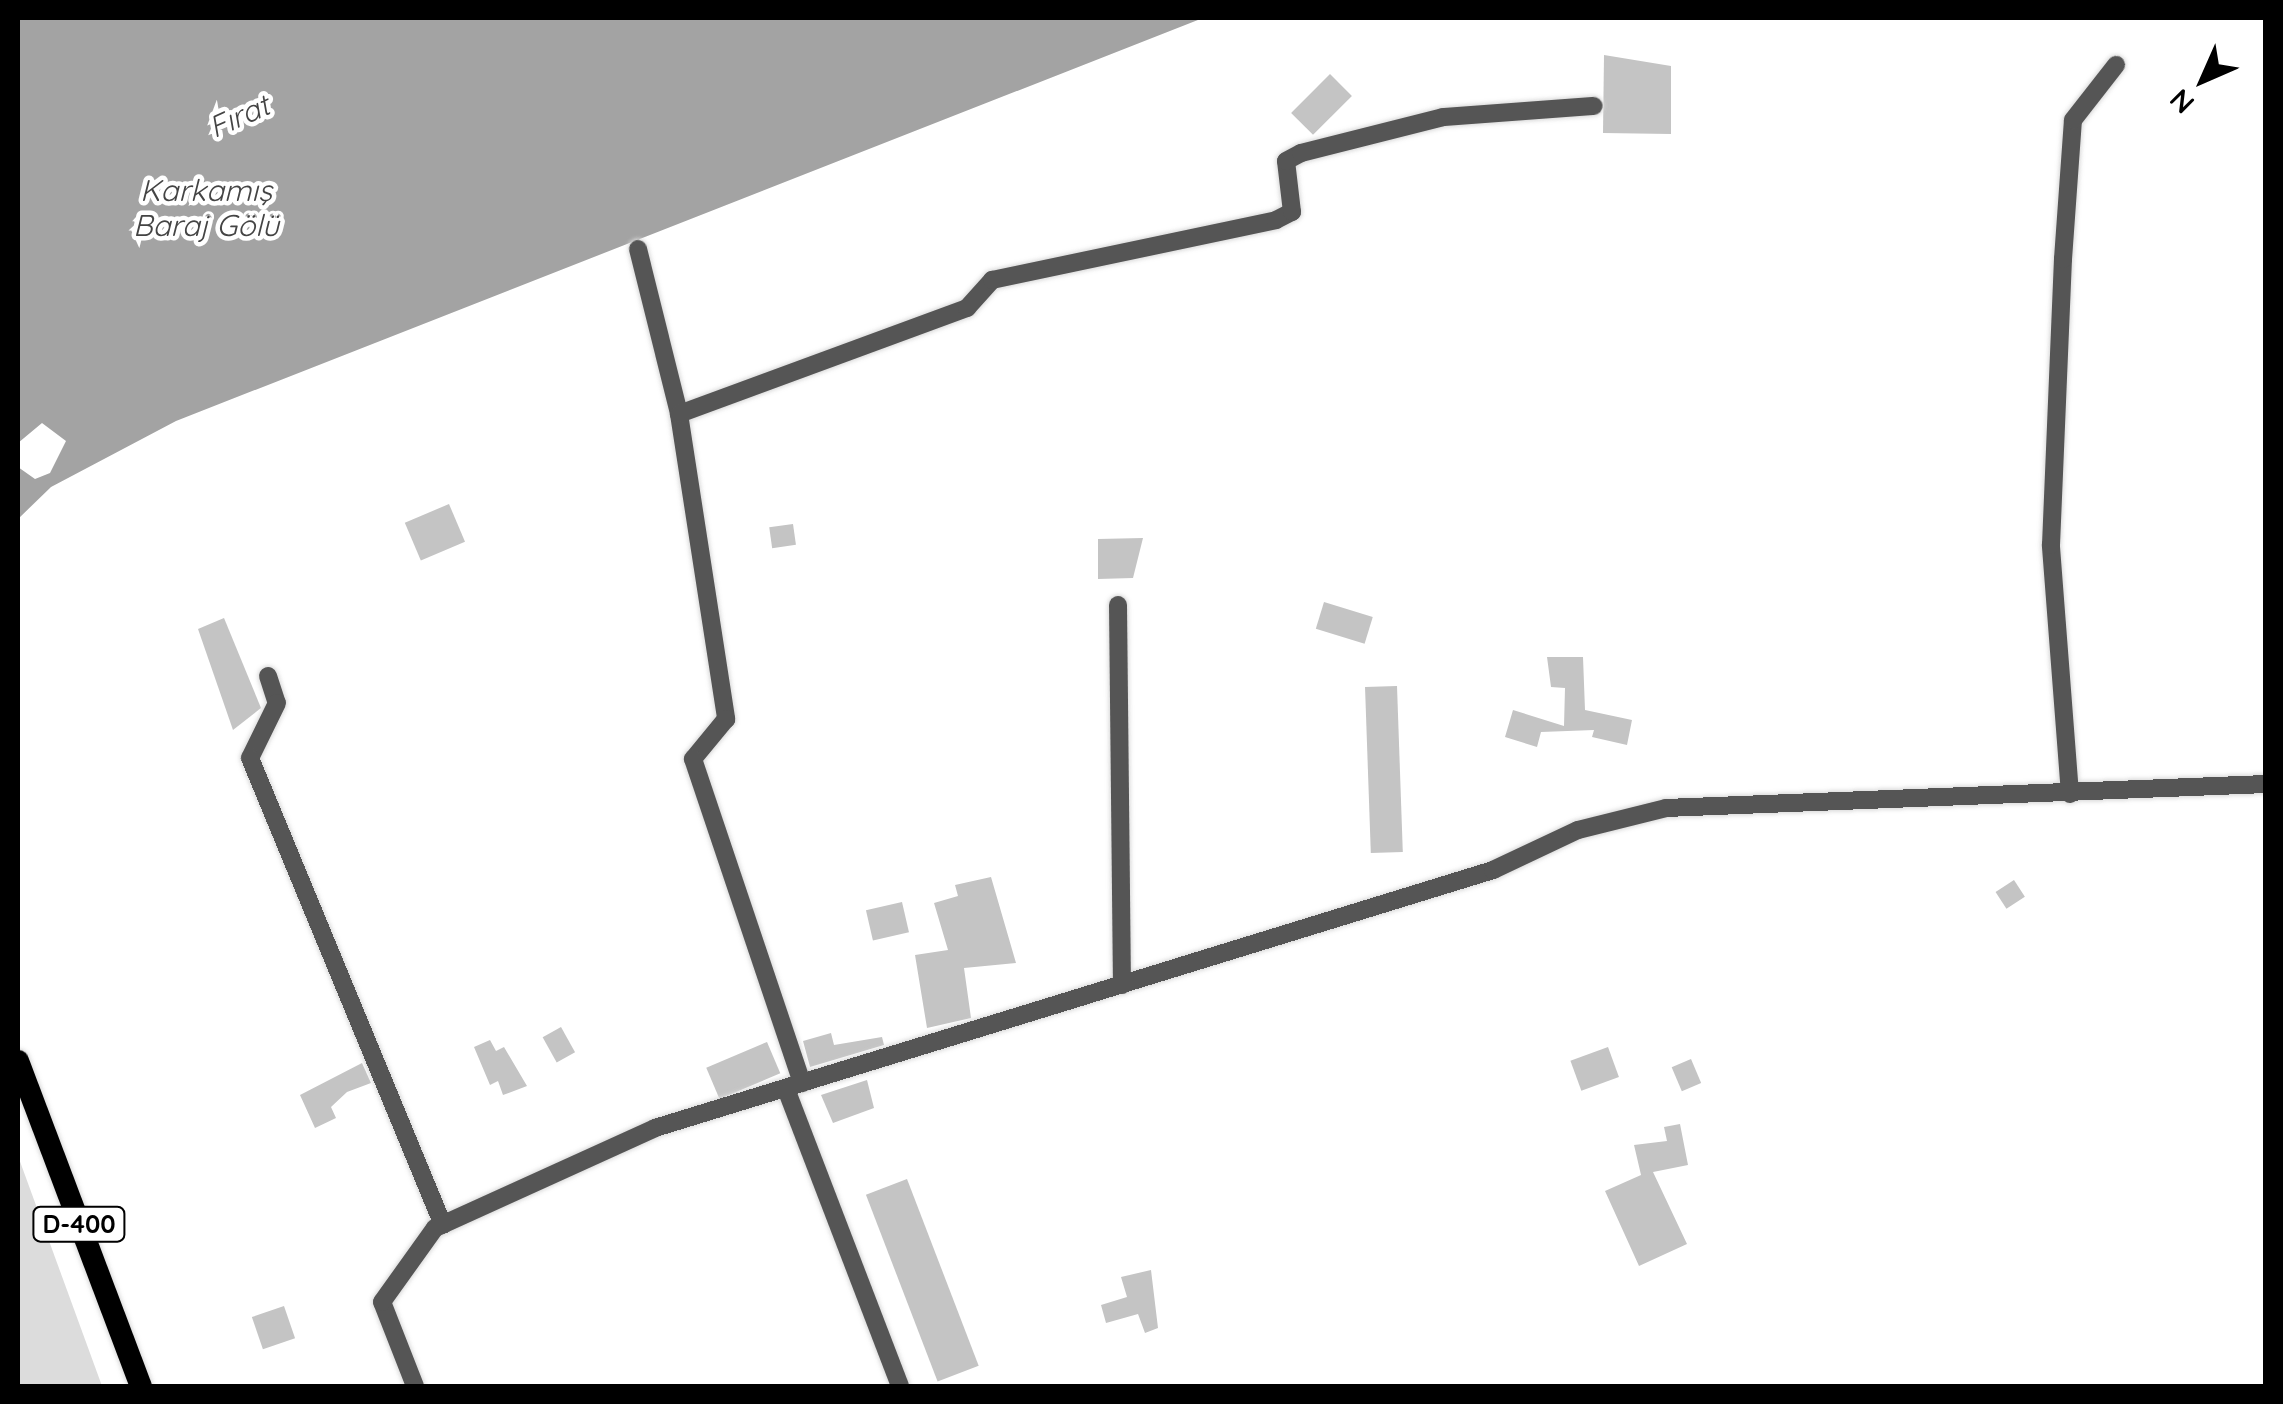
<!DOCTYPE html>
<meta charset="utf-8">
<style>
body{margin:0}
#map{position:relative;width:2283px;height:1404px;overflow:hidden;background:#fff;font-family:Quicksand,sans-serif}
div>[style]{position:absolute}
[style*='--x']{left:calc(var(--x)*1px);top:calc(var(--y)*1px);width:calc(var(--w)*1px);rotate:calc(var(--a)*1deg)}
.green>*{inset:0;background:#dcdcdc}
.water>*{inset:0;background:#a3a3a3}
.building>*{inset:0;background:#c4c4c4;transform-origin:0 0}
.roads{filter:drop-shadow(0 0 2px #dbdbdb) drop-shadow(0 0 2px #dbdbdb)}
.minor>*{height:18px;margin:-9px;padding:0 9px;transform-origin:9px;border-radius:9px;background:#555}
.major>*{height:22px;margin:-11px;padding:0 11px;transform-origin:11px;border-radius:11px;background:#000}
span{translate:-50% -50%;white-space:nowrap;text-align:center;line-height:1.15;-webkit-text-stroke:9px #fff;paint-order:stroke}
.shield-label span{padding:2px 8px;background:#fff;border:2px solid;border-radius:8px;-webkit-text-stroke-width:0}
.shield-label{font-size:25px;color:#000;font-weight:700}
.water-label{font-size:30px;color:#444;font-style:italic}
.frame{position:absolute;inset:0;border:20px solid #000;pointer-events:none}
.north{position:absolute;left:2153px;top:30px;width:100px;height:100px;-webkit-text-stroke:8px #fff;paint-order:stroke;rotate:225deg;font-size:28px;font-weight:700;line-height:40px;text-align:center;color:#000}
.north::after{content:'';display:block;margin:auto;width:35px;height:45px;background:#000;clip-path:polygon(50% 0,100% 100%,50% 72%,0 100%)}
</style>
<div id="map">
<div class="green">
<div style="clip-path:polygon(18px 1156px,102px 1386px,18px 1386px)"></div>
</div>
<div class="water">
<div style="clip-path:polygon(18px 18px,1203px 18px,176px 421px,51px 487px,18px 519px,18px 467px,35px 479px,50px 473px,66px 441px,42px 423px,18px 443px)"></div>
</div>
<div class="building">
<div style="clip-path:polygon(1604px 55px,1671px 66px,1671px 134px,1603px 133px)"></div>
<div style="left:1330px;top:74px;width:31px;height:55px;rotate:45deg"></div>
<div style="left:449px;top:504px;width:41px;height:48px;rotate:67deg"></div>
<div style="left:793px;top:524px;width:21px;height:24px;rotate:82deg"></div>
<div style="clip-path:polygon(1143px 538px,1133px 578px,1098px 579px,1098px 539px)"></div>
<div style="left:1324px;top:602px;width:51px;height:28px;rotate:17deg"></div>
<div style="clip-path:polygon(224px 618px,261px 708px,233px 730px,198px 629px)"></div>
<div style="clip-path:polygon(1547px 657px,1583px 657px,1585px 710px,1632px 720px,1627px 745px,1592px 737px,1594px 730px,1541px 732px,1537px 747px,1505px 737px,1513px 710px,1564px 726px,1565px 688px,1551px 687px)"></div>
<div style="left:1397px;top:686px;width:166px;height:32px;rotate:88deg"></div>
<div style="clip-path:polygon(991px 877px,1016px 963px,964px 968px,971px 1018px,927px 1028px,915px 955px,948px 950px,934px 903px,958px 896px,955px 885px)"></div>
<div style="left:2014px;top:880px;width:20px;height:22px;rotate:57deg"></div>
<div style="left:902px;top:902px;width:31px;height:37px;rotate:77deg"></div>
<div style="left:561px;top:1027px;width:29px;height:21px;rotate:61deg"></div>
<div style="clip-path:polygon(831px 1033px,834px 1045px,882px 1037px,884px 1045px,810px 1067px,803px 1041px)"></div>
<div style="clip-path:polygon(490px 1040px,496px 1051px,504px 1047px,527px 1086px,503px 1095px,498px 1081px,490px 1085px,474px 1047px)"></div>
<div style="left:767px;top:1042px;width:34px;height:66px;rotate:67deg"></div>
<div style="left:1608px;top:1047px;width:32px;height:40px;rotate:70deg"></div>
<div style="left:1691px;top:1059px;width:26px;height:21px;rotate:67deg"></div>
<div style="clip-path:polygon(362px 1063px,371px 1083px,347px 1092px,331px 1107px,336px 1118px,315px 1128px,300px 1095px)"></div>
<div style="clip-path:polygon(867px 1080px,874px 1108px,833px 1123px,821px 1095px)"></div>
<div style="clip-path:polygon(1680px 1124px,1688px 1165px,1653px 1172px,1687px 1244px,1639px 1266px,1605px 1191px,1641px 1175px,1634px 1145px,1667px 1141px,1664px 1127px)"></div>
<div style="left:907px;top:1179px;width:200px;height:44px;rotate:69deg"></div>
<div style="clip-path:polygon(1151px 1270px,1158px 1328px,1145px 1333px,1138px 1314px,1106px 1323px,1101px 1305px,1127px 1297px,1121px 1277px)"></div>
<div style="left:284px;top:1306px;width:34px;height:34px;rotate:71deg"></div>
</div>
<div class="roads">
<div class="minor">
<div style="--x:638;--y:249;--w:170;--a:76"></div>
<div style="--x:679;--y:414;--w:309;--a:81.2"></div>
<div style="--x:726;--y:719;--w:52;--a:129.5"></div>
<div style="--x:693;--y:759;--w:342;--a:71.4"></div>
<div style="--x:679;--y:414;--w:307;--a:-20.2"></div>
<div style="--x:967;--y:308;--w:38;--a:-48"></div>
<div style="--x:992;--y:280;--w:290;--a:-11.9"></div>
<div style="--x:1276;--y:220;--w:18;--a:-27"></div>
<div style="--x:1292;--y:212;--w:51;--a:-96.7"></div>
<div style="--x:1286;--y:161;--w:17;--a:-28"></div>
<div style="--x:1301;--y:153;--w:146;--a:-14.2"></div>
<div style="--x:1443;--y:117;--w:151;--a:-4.2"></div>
<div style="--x:1118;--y:605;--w:380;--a:89.4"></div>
<div style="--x:268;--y:676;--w:28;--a:72"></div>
<div style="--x:277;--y:703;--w:61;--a:116.1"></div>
<div style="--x:250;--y:758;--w:505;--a:67.55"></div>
<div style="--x:2070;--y:794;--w:250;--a:-94.4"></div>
<div style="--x:2051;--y:545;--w:286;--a:-87.6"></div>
<div style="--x:2063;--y:259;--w:139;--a:-85.9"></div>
<div style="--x:2073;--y:120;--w:70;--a:-52"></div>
<div style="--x:786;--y:1089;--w:318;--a:69"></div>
<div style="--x:415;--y:1386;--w:90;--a:-111.4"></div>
<div style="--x:382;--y:1302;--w:91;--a:-54.4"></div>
<div style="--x:435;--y:1228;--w:242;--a:-24.4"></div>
<div style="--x:655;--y:1128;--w:877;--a:-17.11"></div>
<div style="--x:1493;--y:870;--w:94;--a:-25.2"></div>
<div style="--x:1578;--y:830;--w:91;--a:-14"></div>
<div style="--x:1666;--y:808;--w:600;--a:-2.29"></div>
</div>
<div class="major">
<div style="--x:18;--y:1061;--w:347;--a:69.3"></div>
</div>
</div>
<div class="shield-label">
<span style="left:79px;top:1224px">D-400</span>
</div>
<div class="water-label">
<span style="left:239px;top:116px;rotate:-24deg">Fırat</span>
<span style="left:206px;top:207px">Karkamış<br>Baraj Gölü</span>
</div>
<div class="frame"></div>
<div class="north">N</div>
</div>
